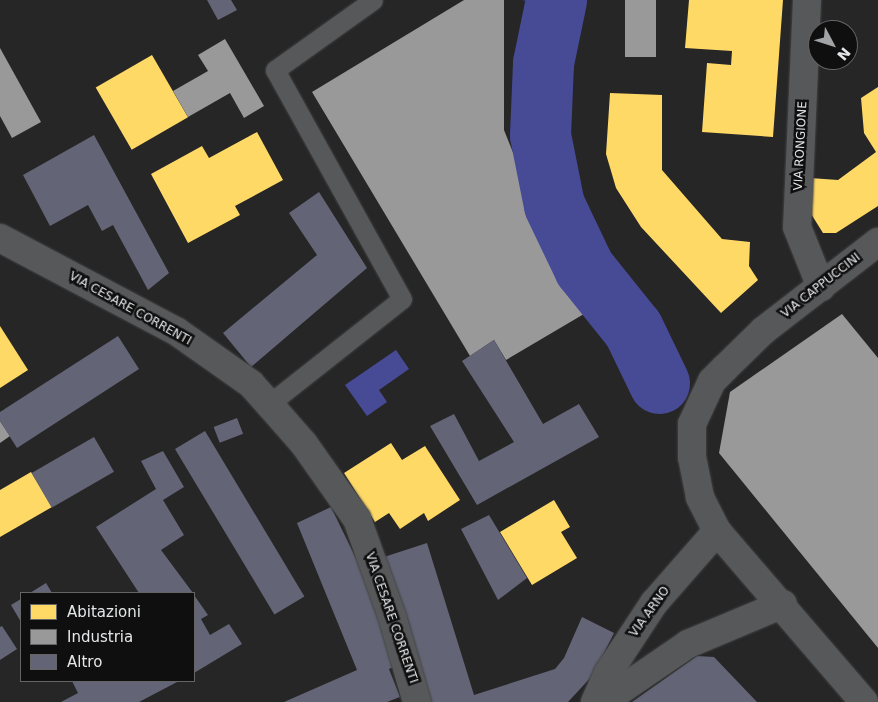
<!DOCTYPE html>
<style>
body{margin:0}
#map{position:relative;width:878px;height:702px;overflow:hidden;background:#262627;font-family:"DejaVu Sans",sans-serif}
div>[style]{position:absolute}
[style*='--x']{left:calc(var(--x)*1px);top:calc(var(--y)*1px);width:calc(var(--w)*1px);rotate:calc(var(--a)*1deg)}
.green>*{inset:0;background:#2e3166}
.water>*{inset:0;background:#474b96}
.homes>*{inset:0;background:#ffd966;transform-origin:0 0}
.industry>*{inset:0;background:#999;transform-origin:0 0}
.river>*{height:61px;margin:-30.5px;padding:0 30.5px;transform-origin:30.5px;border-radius:30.5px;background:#474b96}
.building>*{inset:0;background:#636576;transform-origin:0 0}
.roads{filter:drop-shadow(0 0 1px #424243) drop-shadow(0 0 1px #424243)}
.service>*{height:19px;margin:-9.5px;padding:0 9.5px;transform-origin:9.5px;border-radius:9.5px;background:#575859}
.minor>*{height:28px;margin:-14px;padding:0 14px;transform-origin:14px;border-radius:14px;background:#575859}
span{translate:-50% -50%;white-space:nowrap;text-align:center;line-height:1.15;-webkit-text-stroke:5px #0f0f10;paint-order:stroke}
.street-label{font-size:12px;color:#e5e6e7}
.legend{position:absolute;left:20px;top:592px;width:175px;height:90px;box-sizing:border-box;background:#0f0f10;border:1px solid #656566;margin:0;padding:6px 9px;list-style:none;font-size:15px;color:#e5e6e7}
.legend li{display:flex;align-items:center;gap:10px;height:25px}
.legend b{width:25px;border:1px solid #656566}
.north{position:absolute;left:808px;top:20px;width:50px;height:50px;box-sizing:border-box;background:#0f0f10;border:1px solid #656566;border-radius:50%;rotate:130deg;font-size:14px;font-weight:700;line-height:20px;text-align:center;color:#e5e6e7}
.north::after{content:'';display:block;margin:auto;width:18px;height:22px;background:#a2a3a4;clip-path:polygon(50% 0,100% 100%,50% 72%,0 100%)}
</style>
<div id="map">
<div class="green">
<div style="clip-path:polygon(522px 0,584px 0,572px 29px)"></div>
</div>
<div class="water">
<div style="clip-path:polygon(396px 350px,409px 369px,379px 390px,387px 402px,367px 416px,345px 385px)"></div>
</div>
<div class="homes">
<div style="clip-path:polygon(689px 0,783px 0,773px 137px,702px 132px,707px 63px,731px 65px,732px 51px,685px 48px)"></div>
<div style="left:152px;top:55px;width:72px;height:65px;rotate:60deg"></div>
<div style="clip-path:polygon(878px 87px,878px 206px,836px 233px,823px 233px,808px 209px,810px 178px,838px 180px,876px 152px,864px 133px,861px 98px)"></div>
<div style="clip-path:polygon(610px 93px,662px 95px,662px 170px,722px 239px,750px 242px,749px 266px,758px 280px,721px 313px,641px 227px,616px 188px,606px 154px)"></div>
<div style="clip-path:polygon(257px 132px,283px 180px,235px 206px,240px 215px,188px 243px,151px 174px,202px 146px,209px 158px)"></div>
<div style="clip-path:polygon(0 326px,28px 370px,0 388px)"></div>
<div style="clip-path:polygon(391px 443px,402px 460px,425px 446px,460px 500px,428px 521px,424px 513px,400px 529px,389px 513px,375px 522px,344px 473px)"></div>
<div style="clip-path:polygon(31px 472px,52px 507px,0 537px,0 490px)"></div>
<div style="clip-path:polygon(554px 500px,570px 527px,561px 532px,577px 558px,532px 585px,500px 532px)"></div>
</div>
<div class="industry">
<div style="clip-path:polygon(464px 0,504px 0,504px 130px,530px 195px,589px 311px,506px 360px,494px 340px,470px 356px,312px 92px)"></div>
<div style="left:625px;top:0;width:31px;height:57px"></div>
<div style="clip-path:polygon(225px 39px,264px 106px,244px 118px,230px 93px,188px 117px,173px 91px,208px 71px,198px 55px)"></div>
<div style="clip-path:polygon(0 48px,41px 122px,12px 138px,0 116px)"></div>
<div style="clip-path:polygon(842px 314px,878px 358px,878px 648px,719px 453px,730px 392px)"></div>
<div style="clip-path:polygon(0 421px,10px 436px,0 443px)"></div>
</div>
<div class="river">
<div style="--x:556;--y:0;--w:64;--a:101.7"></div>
<div style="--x:543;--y:63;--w:72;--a:92.4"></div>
<div style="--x:540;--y:135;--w:71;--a:78.7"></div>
<div style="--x:554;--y:205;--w:70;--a:64.5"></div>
<div style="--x:584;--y:268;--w:78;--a:51.2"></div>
<div style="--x:633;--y:329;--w:60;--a:64.3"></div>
</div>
<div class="building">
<div style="clip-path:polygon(207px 0,231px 0,237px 10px,218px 20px)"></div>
<div style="clip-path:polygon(94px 135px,169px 273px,148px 290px,113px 225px,102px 231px,88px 205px,50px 226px,23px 175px)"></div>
<div style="clip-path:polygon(319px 192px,367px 268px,251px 367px,223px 333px,317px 255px,289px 213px)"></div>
<div style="clip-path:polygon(118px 336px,139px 369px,17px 448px,0 421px,0 412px)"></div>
<div style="clip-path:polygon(494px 340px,543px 424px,579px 404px,599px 437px,477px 505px,430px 426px,454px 414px,479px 461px,514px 442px,462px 361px)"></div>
<div style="left:237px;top:418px;width:17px;height:25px;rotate:69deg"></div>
<div style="left:205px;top:431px;width:193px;height:35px;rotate:59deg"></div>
<div style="left:94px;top:437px;width:40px;height:72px;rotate:60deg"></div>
<div style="clip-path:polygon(163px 451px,184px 487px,163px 500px,184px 535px,161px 550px,193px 593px,139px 593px,96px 527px,156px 489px,141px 461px)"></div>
<div style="clip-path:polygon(331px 507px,383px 614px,399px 665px,389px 669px,400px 697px,387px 702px,284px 702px,357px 670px,297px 523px)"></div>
<div style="clip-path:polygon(489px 515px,527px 578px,498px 600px,461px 529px)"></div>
<div style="clip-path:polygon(427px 543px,474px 695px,555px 669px,564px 658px,582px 617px,614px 633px,593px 675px,568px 702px,425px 702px,381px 558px)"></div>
<div style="clip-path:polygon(46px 583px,52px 593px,30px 593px)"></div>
<div style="clip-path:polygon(194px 595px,208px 615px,201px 619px,210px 635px,229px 624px,242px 644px,194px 673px)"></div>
<div style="clip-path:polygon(21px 599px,21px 622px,11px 605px)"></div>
<div style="clip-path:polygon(2px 626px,17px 649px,0 660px,0 627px)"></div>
<div style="clip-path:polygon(697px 656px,714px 657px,757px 702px,632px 702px)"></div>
<div style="clip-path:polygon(72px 681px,179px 681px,139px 702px,61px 702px,78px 693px)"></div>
</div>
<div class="roads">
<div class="service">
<div style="--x:269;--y:404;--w:169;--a:-38.3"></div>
<div style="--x:402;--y:299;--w:262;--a:-119"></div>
<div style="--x:275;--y:70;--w:120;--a:-35.5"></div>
</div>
<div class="minor">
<div style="--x:807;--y:0;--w:227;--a:92.5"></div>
<div style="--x:797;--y:227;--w:65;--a:68.2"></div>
<div style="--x:0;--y:238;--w:199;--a:27.9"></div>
<div style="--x:176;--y:331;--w:92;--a:35.2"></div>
<div style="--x:251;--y:384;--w:27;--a:48"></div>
<div style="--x:269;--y:404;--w:53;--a:48.8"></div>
<div style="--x:304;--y:444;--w:92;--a:54.8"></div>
<div style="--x:357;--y:519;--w:103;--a:70.2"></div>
<div style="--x:392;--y:616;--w:90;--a:73.8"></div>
<div style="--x:595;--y:702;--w:32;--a:-66"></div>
<div style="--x:608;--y:673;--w:84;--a:-56.7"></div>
<div style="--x:654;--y:603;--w:96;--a:-48.8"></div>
<div style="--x:603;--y:702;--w:103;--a:-34.3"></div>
<div style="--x:688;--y:644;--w:103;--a:-22.8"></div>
<div style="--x:864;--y:702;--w:225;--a:-130.7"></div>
<div style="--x:717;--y:531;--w:38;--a:-117"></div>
<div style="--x:700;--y:497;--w:41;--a:-101.3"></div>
<div style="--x:692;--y:457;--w:33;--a:-90"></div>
<div style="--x:692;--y:424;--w:47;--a:-65.1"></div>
<div style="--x:712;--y:381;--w:18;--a:-45"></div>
<div style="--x:725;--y:368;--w:54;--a:-44.3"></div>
<div style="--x:764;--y:330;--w:144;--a:-37.7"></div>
</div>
</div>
<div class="street-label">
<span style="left:801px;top:146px;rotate:-87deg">VIA RONGIONE</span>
<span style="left:821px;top:286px;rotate:-38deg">VIA CAPPUCCINI</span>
<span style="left:130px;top:309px;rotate:29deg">VIA CESARE CORRENTI</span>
<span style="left:650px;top:612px;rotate:-54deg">VIA ARNO</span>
<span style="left:391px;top:618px;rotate:71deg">VIA CESARE CORRENTI</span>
</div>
<ul class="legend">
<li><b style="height:14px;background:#ffd966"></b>Abitazioni</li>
<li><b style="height:14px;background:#999"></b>Industria</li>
<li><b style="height:14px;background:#636576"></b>Altro</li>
</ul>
<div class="north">N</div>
</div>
